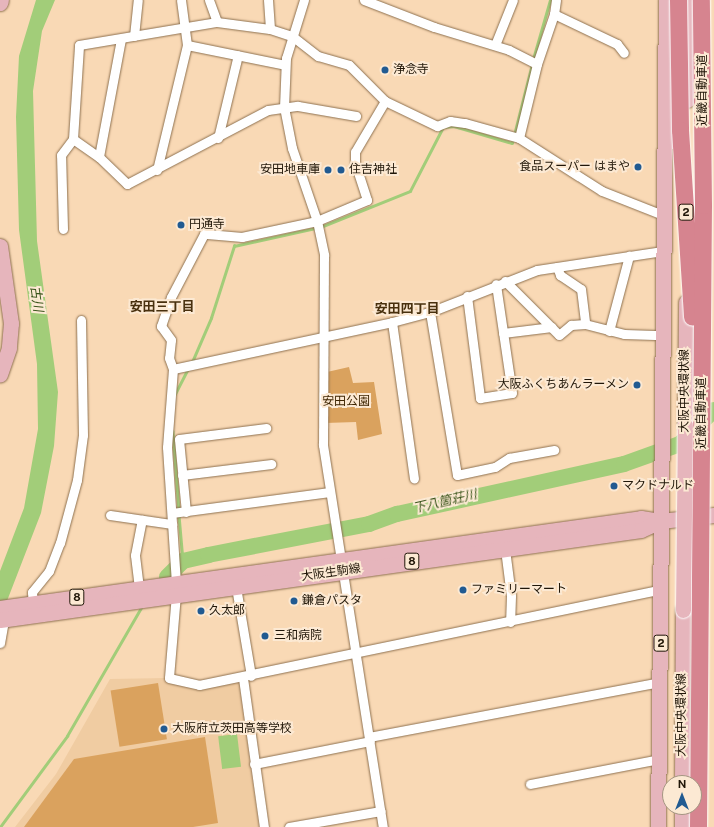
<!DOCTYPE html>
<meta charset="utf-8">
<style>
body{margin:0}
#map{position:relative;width:714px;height:827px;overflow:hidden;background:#f9d9b5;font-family:"Public Sans","Noto Sans JP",sans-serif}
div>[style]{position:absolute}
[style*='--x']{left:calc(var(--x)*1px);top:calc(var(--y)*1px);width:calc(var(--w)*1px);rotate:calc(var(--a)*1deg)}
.built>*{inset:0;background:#f0cca2}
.green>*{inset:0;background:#daa25e;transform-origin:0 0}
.water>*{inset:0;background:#a2cd79;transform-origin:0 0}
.stream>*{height:2.5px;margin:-1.25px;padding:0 1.25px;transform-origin:1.25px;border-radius:1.25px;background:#a2cd79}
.river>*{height:16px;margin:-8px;padding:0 8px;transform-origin:8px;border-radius:8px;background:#a2cd79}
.roads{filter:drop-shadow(0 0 1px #8e7150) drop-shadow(0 0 1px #8e7150)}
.street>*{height:9px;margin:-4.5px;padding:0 4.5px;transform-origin:4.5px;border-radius:4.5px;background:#fff}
.primary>*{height:15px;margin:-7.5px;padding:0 7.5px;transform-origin:7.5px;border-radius:7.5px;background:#e6b5bc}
.bridges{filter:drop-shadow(0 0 1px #fff) drop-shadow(0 0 1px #fff)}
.primary-bridge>*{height:15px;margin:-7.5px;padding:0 7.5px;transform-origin:7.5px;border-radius:7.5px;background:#e6b5bc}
.highway-bridge>*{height:17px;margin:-8.5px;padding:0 8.5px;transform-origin:8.5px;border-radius:8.5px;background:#d6848f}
.dots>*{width:11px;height:11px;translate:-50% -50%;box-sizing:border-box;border:2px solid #fce9d3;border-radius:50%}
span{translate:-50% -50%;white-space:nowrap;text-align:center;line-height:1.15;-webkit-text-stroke:4px #fce9d3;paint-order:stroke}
.shield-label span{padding:1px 3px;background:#fce9d3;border:1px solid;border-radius:3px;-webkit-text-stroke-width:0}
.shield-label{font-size:11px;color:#201608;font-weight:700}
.poi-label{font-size:12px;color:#201608}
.left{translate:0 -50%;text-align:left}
.right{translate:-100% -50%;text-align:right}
.street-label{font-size:12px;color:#201608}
.park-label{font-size:12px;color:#3e2502}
.water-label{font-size:13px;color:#39541a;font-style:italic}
.neighbourhood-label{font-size:13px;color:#48300e;font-weight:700}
.north{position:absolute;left:662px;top:775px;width:40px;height:40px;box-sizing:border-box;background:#fce9d3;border:1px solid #a49582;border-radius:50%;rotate:0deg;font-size:11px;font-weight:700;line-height:16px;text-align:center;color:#201608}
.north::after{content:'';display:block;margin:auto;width:14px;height:18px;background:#215a91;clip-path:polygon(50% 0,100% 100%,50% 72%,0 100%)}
</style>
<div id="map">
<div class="built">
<div style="clip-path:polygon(166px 678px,194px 689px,239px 682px,259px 827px,15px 827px,56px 774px,110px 679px)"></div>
</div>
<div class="green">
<div style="clip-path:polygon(349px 367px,353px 383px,374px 382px,382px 434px,358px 440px,356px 422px,325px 423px,327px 372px)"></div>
<div style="left:158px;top:683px;width:57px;height:48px;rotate:81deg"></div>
<div style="clip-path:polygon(205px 737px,218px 823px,193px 827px,24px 827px,74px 759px)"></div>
</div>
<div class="water">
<div style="clip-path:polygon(36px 0,55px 0,42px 31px,33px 91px,37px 241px,58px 392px,54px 446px,41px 513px,0 619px,0 571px,24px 508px,38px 429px,37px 364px,19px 230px,16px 117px,19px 56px)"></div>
<div style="left:237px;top:734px;width:33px;height:19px;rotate:83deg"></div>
</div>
<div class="stream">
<div style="--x:533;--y:59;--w:61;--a:-73.9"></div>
<div style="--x:321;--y:227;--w:96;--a:-22"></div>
<div style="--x:410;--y:191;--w:72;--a:-62.7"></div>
<div style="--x:443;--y:127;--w:11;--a:-5"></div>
<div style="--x:454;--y:126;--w:60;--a:16.3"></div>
<div style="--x:512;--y:143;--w:81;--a:-75.8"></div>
<div style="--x:192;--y:362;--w:48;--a:-66.6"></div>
<div style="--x:211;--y:318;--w:76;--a:-72.3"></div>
<div style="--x:234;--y:246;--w:84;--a:-12.4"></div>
<div style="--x:175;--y:394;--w:28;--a:-63"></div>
<div style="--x:173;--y:431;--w:79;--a:85.7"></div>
<div style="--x:179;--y:515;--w:46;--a:85"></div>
<div style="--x:0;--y:827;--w:113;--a:-53.6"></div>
<div style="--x:67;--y:736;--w:150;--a:-60"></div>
</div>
<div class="river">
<div style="--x:167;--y:577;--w:23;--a:-45"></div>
<div style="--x:183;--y:561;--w:26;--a:-13"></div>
<div style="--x:208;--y:555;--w:164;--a:-10.9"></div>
<div style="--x:369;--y:524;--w:30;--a:-20"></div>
<div style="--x:397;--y:514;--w:232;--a:-12.4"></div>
<div style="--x:624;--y:464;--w:59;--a:-19.7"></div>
<div style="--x:680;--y:444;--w:48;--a:-45"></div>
</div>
<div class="roads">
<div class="street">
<div style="--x:209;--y:0;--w:23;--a:70"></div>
<div style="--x:268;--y:0;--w:29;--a:86"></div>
<div style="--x:304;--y:0;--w:61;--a:107.2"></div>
<div style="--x:286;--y:58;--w:49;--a:92.3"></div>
<div style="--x:284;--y:107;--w:42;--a:79"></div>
<div style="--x:292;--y:148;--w:77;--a:71.1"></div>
<div style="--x:317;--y:221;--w:35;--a:78"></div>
<div style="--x:324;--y:255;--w:190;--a:90.3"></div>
<div style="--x:323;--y:445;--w:387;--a:81.1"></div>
<div style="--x:364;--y:0;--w:75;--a:21.1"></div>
<div style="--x:434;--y:27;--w:78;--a:17"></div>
<div style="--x:509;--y:50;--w:31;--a:27"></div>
<div style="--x:556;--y:0;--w:14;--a:98"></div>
<div style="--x:554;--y:14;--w:70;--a:25.5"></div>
<div style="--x:617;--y:44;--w:11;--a:52"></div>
<div style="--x:134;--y:36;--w:36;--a:-84"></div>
<div style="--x:121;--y:39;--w:120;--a:100.6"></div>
<div style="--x:99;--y:157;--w:39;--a:44"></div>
<div style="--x:127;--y:184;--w:159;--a:-27.7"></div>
<div style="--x:268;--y:110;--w:30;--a:-8"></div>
<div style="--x:298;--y:106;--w:59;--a:9.8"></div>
<div style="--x:187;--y:45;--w:100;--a:11.5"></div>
<div style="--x:495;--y:45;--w:48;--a:-68.2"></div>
<div style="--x:385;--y:101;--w:58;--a:25.7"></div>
<div style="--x:437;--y:126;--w:14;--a:-21"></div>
<div style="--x:450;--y:121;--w:15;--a:8"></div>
<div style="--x:465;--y:123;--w:56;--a:15.5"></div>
<div style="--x:519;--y:138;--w:98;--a:32.6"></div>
<div style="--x:602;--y:191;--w:66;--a:21.5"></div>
<div style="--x:218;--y:138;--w:85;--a:-76.5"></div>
<div style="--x:519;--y:138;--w:76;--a:-76.3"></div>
<div style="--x:537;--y:64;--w:53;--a:-71.2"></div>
<div style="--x:73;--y:139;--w:32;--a:35"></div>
<div style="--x:157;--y:170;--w:129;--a:-76.5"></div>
<div style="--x:187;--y:45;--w:45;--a:-97.6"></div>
<div style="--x:63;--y:229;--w:74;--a:-91.5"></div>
<div style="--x:61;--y:155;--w:20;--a:-53"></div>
<div style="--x:73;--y:139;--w:94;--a:-86.3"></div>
<div style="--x:79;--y:45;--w:140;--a:-9.5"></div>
<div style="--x:217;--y:22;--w:53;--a:7.5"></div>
<div style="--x:270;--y:29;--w:23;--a:18"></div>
<div style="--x:292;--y:36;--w:33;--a:38"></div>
<div style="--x:318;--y:56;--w:32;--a:16"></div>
<div style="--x:349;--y:65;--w:51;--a:45"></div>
<div style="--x:385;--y:101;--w:59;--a:120.5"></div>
<div style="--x:355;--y:152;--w:11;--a:90"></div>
<div style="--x:355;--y:163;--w:39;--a:72"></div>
<div style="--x:367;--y:200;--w:54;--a:157.2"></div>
<div style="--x:317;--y:221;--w:77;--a:168"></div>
<div style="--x:242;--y:237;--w:38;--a:-175"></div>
<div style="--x:204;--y:234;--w:71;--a:117.6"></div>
<div style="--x:171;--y:297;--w:31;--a:109"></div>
<div style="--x:161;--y:326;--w:17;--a:54"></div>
<div style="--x:171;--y:340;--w:18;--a:96"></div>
<div style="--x:169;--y:358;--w:12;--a:70"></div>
<div style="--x:557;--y:267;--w:9;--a:69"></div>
<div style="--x:560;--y:275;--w:25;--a:34"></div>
<div style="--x:581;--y:289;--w:35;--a:83"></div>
<div style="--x:505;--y:281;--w:76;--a:45"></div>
<div style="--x:559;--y:335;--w:16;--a:-40"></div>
<div style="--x:571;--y:325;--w:14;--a:-4"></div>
<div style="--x:585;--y:324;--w:40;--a:14.4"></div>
<div style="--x:624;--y:334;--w:38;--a:2"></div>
<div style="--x:467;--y:296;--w:103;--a:82.7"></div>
<div style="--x:480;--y:398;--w:32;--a:-9"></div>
<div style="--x:512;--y:393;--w:110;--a:-98.4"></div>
<div style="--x:430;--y:312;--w:165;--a:80.6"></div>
<div style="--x:457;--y:475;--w:39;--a:-12"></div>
<div style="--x:495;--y:467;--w:17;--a:-33"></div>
<div style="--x:509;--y:458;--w:46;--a:-10.1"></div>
<div style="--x:392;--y:322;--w:158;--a:82"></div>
<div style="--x:609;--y:331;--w:78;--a:-75.1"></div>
<div style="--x:503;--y:333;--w:49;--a:-7"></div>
<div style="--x:182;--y:475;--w:90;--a:-7"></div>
<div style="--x:186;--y:512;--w:73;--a:-95.5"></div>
<div style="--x:179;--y:439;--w:88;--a:-7.2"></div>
<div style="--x:172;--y:513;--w:159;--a:-7.6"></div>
<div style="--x:110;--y:515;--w:63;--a:8.3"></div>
<div style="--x:505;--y:549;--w:47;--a:82.7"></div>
<div style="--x:511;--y:596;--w:26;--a:92"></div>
<div style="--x:176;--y:583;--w:136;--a:-93.8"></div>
<div style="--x:167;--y:447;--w:78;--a:-85.6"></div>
<div style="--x:173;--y:369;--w:224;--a:-12.1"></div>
<div style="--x:392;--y:322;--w:39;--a:-15"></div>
<div style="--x:430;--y:312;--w:115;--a:-21.4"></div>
<div style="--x:537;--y:270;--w:127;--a:-8.6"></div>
<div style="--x:236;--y:587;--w:90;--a:80.4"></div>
<div style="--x:139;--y:588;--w:33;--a:-97"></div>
<div style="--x:135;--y:555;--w:36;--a:-79"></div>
<div style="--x:176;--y:594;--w:84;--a:94.8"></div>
<div style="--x:169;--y:678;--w:31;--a:13"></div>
<div style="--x:199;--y:685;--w:473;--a:-11.7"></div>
<div style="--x:33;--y:604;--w:12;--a:-95"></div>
<div style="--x:32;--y:592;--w:27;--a:-51"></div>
<div style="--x:49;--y:571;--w:30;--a:-69"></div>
<div style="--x:60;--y:543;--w:65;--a:-74.9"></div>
<div style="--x:77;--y:480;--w:45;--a:-82.4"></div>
<div style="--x:83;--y:435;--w:115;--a:-91"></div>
<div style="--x:0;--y:643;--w:23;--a:-80"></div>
<div style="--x:243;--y:678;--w:150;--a:82"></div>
<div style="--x:369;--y:737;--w:297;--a:-10.7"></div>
<div style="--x:254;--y:764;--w:118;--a:-11.2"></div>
<div style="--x:530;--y:784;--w:132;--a:-10.9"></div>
<div style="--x:289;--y:827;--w:93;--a:-9.9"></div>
</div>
<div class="primary">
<div style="--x:0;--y:3;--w:3;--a:-72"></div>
<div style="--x:687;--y:100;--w:100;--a:-88.9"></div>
<div style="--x:0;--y:246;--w:78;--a:81.9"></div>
<div style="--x:11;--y:323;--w:25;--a:95"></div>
<div style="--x:9;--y:348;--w:28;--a:109"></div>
<div style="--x:685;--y:425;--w:123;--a:-89.5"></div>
<div style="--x:0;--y:608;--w:647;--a:-7.99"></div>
<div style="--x:641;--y:518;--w:20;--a:9"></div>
<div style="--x:661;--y:521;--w:53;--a:-6.5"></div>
<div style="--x:0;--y:620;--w:647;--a:-7.99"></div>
<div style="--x:641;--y:530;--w:21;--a:-25"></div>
<div style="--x:682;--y:783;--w:173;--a:-89.7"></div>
<div style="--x:658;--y:827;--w:827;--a:-89.45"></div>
<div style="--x:682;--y:827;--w:20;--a:-90"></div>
</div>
</div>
<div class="bridges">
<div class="primary-bridge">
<div style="--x:683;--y:610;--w:185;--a:-89.4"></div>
</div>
<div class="highway-bridge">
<div style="--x:678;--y:0;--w:130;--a:89.1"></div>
<div style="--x:680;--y:130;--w:187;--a:86.3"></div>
<div style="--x:698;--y:827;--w:622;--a:-89.54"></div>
<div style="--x:703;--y:205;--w:205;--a:-90.6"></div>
</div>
</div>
<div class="dots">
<div style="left:385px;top:70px;background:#215a91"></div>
<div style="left:638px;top:167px;background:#215a91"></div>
<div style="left:328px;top:170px;background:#215a91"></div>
<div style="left:341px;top:170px;background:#215a91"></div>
<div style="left:181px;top:225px;background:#215a91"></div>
<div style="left:637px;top:385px;background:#215a91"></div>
<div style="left:614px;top:486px;background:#215a91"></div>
<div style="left:463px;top:590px;background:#215a91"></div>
<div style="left:294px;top:601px;background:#215a91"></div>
<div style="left:201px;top:611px;background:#215a91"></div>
<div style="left:265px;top:636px;background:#215a91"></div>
<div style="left:164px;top:729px;background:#215a91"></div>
</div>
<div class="shield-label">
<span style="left:686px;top:212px">2</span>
<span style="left:412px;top:561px">8</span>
<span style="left:77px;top:597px">8</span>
<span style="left:661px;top:643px">2</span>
</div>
<div class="poi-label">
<span class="left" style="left:393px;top:70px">浄念寺</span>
<span class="right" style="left:630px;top:167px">食品スーパー はまや</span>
<span class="right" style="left:320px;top:170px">安田地車庫</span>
<span class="left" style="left:349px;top:170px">住吉神社</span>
<span class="left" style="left:189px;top:225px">円通寺</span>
<span class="right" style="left:629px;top:385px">大阪ふくちあんラーメン</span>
<span class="left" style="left:622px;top:486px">マクドナルド</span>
<span class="left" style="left:471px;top:590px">ファミリーマート</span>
<span class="left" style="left:302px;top:601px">鎌倉パスタ</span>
<span class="left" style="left:209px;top:611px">久太郎</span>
<span class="left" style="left:274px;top:636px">三和病院</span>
<span class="left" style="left:172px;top:729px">大阪府立茨田高等学校</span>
</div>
<div class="street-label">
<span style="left:703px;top:90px;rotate:-90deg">近畿自動車道</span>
<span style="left:685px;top:391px;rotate:-90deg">大阪中央環状線</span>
<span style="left:702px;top:413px;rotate:-90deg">近畿自動車道</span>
<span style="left:331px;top:573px;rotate:-8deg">大阪生駒線</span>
<span style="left:682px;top:715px;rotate:-90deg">大阪中央環状線</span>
</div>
<div class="park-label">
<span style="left:346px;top:402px">安田公園</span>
</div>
<div class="water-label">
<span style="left:36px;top:299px;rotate:82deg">古川</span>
<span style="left:445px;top:502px;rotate:-13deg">下八箇荘川</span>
</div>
<div class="neighbourhood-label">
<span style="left:162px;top:307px">安田三丁目</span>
<span style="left:407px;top:309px">安田四丁目</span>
</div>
<div class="north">N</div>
</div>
